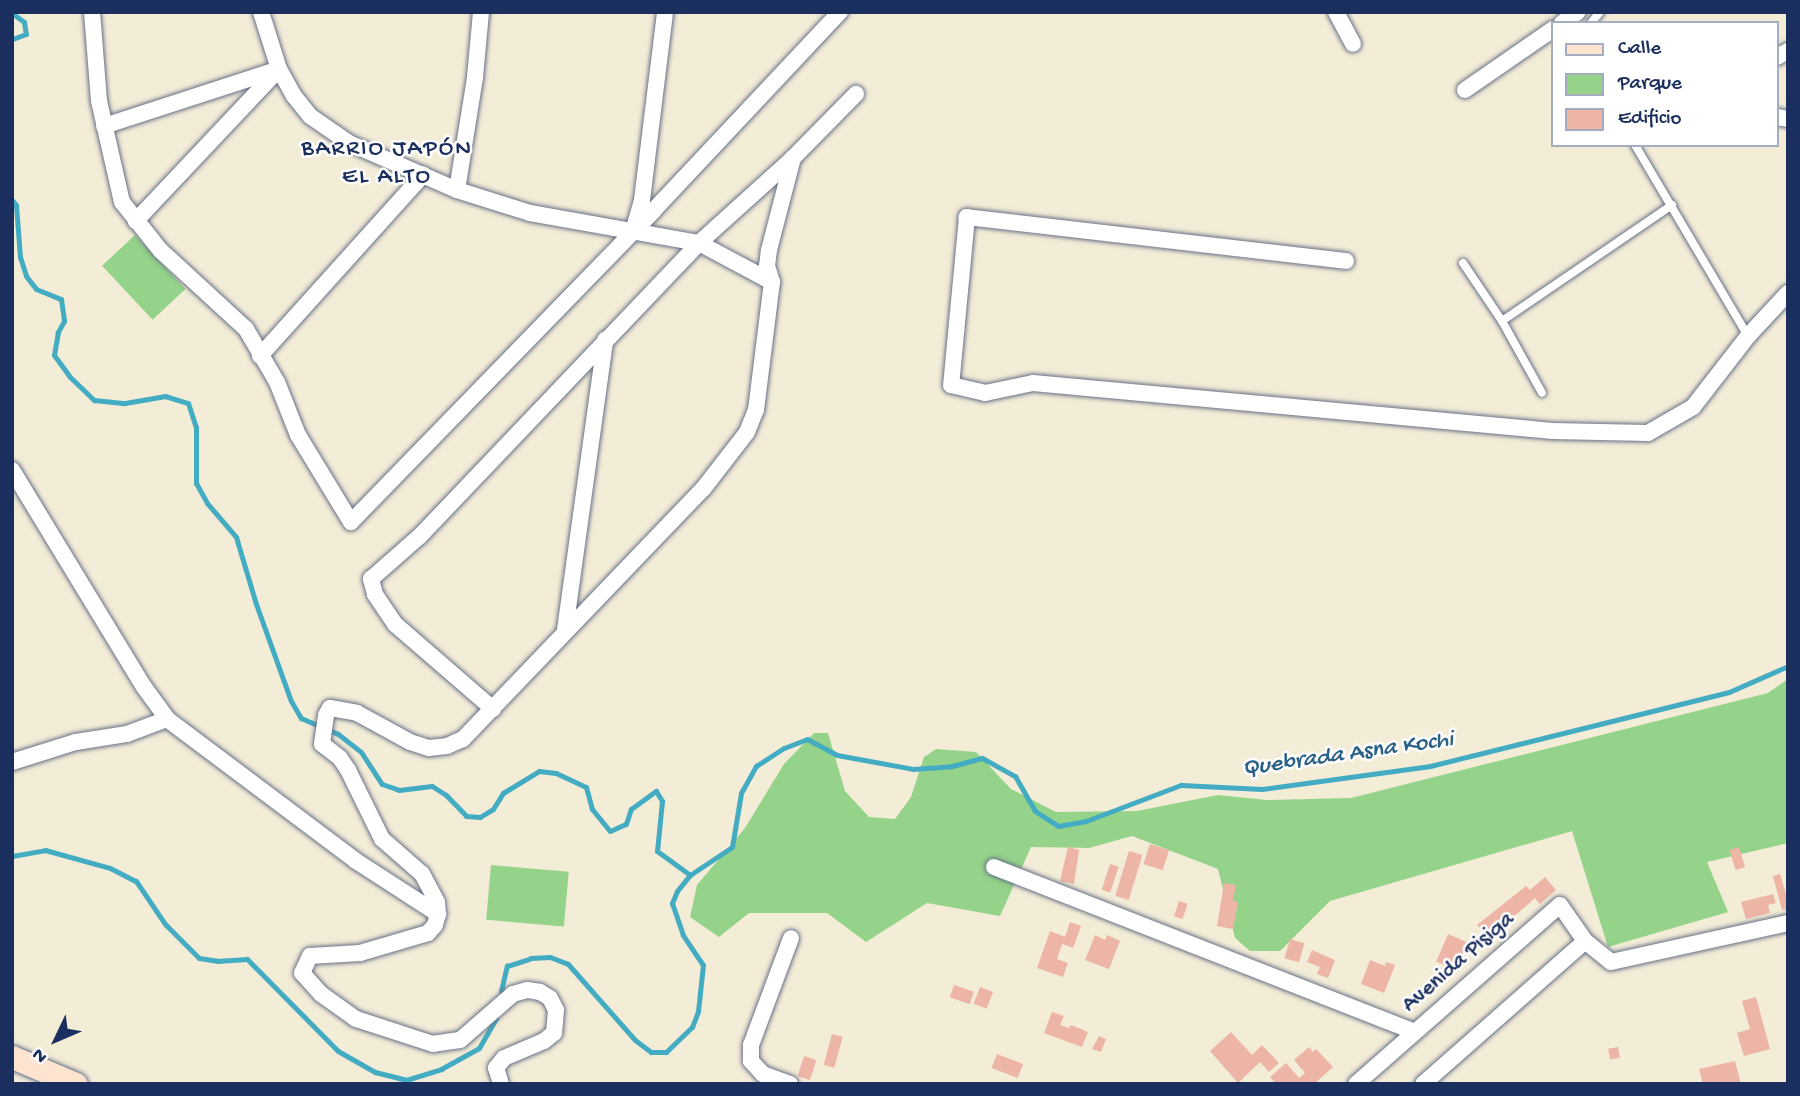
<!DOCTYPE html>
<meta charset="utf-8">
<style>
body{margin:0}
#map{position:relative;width:1800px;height:1096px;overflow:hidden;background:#f3ecd7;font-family:"Gochi Hand",sans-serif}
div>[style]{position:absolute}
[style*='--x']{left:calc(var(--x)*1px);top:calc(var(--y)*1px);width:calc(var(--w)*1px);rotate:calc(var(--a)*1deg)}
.green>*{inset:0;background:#94d389;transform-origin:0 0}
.stream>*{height:5px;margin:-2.5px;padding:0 2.5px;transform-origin:2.5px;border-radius:2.5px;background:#43acc2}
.building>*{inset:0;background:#edb5a6;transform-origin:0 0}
.roads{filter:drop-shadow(0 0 2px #677188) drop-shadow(0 0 2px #677188)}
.lane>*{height:8px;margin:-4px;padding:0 4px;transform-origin:4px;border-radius:4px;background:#fff}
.street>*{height:16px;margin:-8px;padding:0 8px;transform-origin:8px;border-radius:8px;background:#fff}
.secondary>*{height:23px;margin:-11.5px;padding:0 11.5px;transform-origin:11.5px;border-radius:11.5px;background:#fde4d0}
span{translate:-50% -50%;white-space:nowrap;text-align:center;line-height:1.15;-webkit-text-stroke:5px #fff;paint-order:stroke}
.street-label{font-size:23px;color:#1b2f5e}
.neighbourhood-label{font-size:24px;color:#1b2f5e;letter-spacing:2px}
.water-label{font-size:24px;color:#2b6186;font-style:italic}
.frame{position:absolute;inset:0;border:14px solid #1b2f5e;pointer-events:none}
.legend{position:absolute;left:1551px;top:21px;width:228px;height:126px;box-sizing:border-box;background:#fff;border:2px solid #a4acbf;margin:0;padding:9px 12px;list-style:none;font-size:21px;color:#1b2f5e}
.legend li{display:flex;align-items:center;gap:14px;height:35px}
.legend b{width:35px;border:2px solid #a4acbf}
.north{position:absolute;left:21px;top:1005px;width:70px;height:70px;-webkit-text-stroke:5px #fff;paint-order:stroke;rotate:226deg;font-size:19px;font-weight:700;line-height:28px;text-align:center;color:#1b2f5e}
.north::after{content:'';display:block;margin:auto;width:24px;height:32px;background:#1b2f5e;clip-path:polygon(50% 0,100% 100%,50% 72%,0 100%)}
</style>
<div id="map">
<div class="green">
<div style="left:135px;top:235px;width:74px;height:45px;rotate:47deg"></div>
<div style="clip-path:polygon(1788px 679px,1788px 843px,1707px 862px,1728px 912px,1608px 947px,1572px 831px,1330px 901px,1280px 951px,1250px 951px,1235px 938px,1218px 869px,1132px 836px,1089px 848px,1031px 847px,1000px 916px,927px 903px,866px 942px,827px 913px,749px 913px,719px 937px,690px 917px,697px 885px,745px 828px,784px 764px,814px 733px,828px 733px,845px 791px,869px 817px,895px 819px,911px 797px,924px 757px,936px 749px,976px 752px,1011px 789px,1056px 812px,1137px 811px,1218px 795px,1267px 800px,1351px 798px,1768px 693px)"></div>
<div style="left:491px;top:865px;width:78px;height:55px;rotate:5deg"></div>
</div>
<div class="stream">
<div style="--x:12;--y:13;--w:15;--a:37"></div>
<div style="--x:24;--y:22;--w:12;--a:81"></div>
<div style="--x:26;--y:34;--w:15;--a:160"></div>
<div style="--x:12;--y:200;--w:6;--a:51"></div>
<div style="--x:16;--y:205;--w:52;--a:85.6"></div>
<div style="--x:20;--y:257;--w:20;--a:72"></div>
<div style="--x:26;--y:276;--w:16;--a:52"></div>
<div style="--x:36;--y:289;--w:27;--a:22"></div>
<div style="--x:61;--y:299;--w:22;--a:82"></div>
<div style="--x:64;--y:321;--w:13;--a:119"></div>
<div style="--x:58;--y:332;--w:23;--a:100"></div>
<div style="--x:54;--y:355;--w:26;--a:54"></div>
<div style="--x:69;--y:376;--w:35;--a:44"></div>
<div style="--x:94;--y:400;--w:31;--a:6"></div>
<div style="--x:125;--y:403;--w:41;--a:-9.9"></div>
<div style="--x:165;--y:396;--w:24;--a:17"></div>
<div style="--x:188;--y:403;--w:25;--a:72"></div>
<div style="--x:196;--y:427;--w:56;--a:90"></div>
<div style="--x:196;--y:483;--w:23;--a:61"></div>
<div style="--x:207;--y:503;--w:45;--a:49.5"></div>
<div style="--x:236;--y:537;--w:70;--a:73.4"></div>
<div style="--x:256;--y:604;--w:103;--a:70.2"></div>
<div style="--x:291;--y:701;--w:20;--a:60"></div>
<div style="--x:301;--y:718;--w:40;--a:23.4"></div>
<div style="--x:338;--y:734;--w:29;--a:38"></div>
<div style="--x:361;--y:752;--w:38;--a:57"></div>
<div style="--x:382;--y:784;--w:18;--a:19"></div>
<div style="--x:399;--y:790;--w:33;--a:-7"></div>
<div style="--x:432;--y:786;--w:17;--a:33"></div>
<div style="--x:446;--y:795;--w:29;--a:46"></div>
<div style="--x:466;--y:816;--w:14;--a:4"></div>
<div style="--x:480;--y:817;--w:15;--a:-32"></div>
<div style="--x:493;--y:809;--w:19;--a:-58"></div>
<div style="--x:503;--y:793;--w:42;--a:-31.4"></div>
<div style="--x:539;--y:771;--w:17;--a:7"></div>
<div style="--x:556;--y:773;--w:33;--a:25"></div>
<div style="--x:586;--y:787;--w:23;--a:75"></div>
<div style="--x:592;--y:809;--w:28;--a:51"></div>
<div style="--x:610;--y:831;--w:17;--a:-24"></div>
<div style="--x:626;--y:824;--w:16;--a:-72"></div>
<div style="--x:631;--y:809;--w:31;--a:-36"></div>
<div style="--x:656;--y:791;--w:12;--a:59"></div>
<div style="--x:662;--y:801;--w:50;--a:95.7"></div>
<div style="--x:657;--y:851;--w:41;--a:36"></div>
<div style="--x:12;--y:856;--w:34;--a:-10"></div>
<div style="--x:45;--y:850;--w:67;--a:15.5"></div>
<div style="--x:110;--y:868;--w:29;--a:27"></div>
<div style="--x:136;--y:881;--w:52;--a:56"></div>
<div style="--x:165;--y:924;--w:48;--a:45"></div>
<div style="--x:199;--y:958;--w:18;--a:9"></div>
<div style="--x:217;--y:961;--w:30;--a:-4"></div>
<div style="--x:247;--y:959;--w:129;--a:45.3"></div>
<div style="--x:338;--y:1051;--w:43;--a:29.6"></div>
<div style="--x:375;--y:1072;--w:32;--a:14"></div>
<div style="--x:406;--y:1080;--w:37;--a:-17"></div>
<div style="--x:441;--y:1069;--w:43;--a:-28.9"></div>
<div style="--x:479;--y:1048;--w:34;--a:-60"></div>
<div style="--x:501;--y:991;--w:26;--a:-77"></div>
<div style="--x:507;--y:966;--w:25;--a:-18"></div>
<div style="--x:531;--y:958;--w:19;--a:-3"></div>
<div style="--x:550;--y:957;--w:19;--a:21"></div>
<div style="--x:568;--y:964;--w:101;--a:48.6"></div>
<div style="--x:635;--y:1040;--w:20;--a:37"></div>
<div style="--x:651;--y:1052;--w:15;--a:0"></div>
<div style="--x:666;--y:1052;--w:36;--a:-44"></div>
<div style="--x:692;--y:1027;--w:17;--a:-69"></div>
<div style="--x:698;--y:1011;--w:46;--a:-83.8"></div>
<div style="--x:703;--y:965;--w:36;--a:-124"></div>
<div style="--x:683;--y:935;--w:34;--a:-109"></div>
<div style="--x:672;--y:903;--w:13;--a:-67"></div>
<div style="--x:677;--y:891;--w:21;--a:-51"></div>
<div style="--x:690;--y:875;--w:50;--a:-33.7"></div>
<div style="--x:732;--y:847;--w:55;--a:-80.5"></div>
<div style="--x:741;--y:793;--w:31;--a:-61"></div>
<div style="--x:756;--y:766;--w:33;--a:-33"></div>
<div style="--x:784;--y:748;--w:25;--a:-21"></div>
<div style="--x:807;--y:739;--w:34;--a:28"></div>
<div style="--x:837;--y:755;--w:77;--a:10.4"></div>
<div style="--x:913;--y:769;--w:39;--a:-4"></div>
<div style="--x:952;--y:766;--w:31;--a:-15"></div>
<div style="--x:982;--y:758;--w:38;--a:29"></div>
<div style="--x:1015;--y:776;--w:40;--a:60.3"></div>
<div style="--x:1035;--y:811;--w:27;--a:33"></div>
<div style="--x:1058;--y:826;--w:28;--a:-10"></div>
<div style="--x:1086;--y:821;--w:102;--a:-20.8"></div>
<div style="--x:1181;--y:785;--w:81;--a:2.8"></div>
<div style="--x:1262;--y:789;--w:170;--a:-7.8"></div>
<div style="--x:1430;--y:766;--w:308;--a:-13.9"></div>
<div style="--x:1729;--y:692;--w:64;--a:-23.8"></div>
</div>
<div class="building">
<div style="left:1150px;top:844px;width:20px;height:21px;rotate:18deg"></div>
<div style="clip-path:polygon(1068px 847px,1079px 850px,1074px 884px,1060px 881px)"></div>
<div style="left:1739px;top:847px;width:21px;height:10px;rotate:73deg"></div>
<div style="left:1129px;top:851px;width:14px;height:47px;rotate:17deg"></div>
<div style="left:1110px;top:864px;width:9px;height:27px;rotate:18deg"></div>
<div style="clip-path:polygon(1780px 874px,1788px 901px,1788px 909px,1782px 910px,1773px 876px)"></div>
<div style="clip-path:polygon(1545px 877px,1556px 890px,1540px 904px,1535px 898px,1503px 926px,1500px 923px,1486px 934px,1477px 925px,1526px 886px,1530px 890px)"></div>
<div style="clip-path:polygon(1224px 883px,1236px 885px,1233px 901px,1238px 902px,1233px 929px,1217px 926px)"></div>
<div style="clip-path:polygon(1773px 894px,1776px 903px,1768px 905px,1770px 913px,1746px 919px,1741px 902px)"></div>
<div style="left:1179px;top:901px;width:9px;height:16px;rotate:18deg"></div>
<div style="clip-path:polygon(1070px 922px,1081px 926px,1073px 948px,1062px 944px,1057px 959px,1068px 963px,1063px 977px,1037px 968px,1050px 931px,1065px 937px)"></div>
<div style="left:1448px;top:934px;width:21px;height:30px;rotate:23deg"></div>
<div style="clip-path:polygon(1095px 935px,1105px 940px,1107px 935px,1120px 941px,1109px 969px,1085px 960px)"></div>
<div style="left:1290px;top:939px;width:15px;height:20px;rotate:16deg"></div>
<div style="clip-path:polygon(1312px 950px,1335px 960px,1328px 978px,1317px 974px,1320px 967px,1307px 962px)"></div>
<div style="clip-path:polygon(1370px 960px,1385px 966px,1386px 962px,1395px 965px,1384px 993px,1361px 984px)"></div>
<div style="left:954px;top:985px;width:21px;height:13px;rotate:19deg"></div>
<div style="left:980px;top:987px;width:14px;height:18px;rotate:21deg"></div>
<div style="clip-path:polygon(1756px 997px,1770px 1049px,1744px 1056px,1737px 1033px,1750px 1029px,1742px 1001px)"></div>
<div style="clip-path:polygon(1052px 1012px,1064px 1016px,1060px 1025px,1069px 1028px,1071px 1025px,1088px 1032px,1082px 1047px,1044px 1033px)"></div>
<div style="clip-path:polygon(1231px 1032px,1252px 1055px,1262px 1045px,1279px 1063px,1269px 1072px,1260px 1062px,1238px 1083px,1210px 1051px)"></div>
<div style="left:832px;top:1034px;width:11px;height:32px;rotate:15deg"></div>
<div style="clip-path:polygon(1099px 1036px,1106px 1039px,1101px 1052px,1092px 1049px)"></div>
<div style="clip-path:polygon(1309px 1047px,1313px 1052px,1316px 1049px,1333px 1067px,1314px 1084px,1276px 1084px,1270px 1077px,1286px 1063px,1299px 1078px,1305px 1073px,1294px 1060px)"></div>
<div style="left:1618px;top:1047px;width:11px;height:10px;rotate:80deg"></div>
<div style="left:997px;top:1054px;width:28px;height:15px;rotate:21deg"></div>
<div style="left:804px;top:1056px;width:13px;height:21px;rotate:18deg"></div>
<div style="clip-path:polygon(1735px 1061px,1741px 1084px,1703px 1084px,1699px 1069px)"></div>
</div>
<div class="roads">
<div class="lane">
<div style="--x:1591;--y:23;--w:14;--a:-51"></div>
<div style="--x:1635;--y:145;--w:222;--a:59.4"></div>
<div style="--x:1463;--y:263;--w:70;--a:56.1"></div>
<div style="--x:1502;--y:321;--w:82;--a:60.9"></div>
<div style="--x:1502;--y:321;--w:206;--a:-34.3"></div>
</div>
<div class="street">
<div style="--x:92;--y:12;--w:89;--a:85.5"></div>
<div style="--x:99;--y:101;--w:104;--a:77.2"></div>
<div style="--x:122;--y:202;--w:61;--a:51.6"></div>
<div style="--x:160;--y:250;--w:117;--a:42.6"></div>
<div style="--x:246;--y:329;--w:61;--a:59.7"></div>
<div style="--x:277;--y:382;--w:57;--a:68.4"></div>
<div style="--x:298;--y:435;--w:102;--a:58.7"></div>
<div style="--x:351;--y:522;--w:435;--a:-45.8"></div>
<div style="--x:654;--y:210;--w:272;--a:-46.8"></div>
<div style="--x:261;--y:12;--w:60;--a:72.5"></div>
<div style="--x:279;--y:69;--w:31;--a:61"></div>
<div style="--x:294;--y:96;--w:26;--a:51"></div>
<div style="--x:310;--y:116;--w:47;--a:34.7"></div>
<div style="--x:349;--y:143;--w:118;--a:23.5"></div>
<div style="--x:457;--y:190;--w:77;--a:17.5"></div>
<div style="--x:530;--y:213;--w:172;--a:10.1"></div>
<div style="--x:699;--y:243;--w:83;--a:28.1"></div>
<div style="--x:1336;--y:12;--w:36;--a:62"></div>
<div style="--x:1562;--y:23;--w:19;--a:-35"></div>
<div style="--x:1777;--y:57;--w:13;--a:-29"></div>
<div style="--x:1465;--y:90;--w:107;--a:-34.7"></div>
<div style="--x:1777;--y:117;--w:11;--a:10"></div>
<div style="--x:104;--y:126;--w:184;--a:-18"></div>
<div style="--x:279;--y:69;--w:209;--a:133.3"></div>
<div style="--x:457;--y:190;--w:114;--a:-80.9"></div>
<div style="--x:475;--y:77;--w:65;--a:-84.7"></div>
<div style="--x:634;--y:228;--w:29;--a:-74"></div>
<div style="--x:642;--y:200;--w:189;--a:-83"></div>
<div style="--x:1346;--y:261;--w:382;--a:-173.4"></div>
<div style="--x:967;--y:217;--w:169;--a:95.4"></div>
<div style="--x:951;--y:385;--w:35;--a:13"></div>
<div style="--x:985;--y:393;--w:49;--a:-11.8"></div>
<div style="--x:1033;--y:383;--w:522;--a:5.27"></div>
<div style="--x:1553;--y:431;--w:95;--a:1.2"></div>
<div style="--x:1648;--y:433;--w:52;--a:-30"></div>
<div style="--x:1693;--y:407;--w:90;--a:-52.2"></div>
<div style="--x:1748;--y:336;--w:59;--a:-47.1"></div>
<div style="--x:260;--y:356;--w:244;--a:-48"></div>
<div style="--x:12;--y:470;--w:254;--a:58.7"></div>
<div style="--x:144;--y:687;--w:39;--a:54"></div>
<div style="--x:167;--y:719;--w:236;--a:36.9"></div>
<div style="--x:356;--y:861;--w:98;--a:32.9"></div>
<div style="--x:565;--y:630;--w:293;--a:-82.1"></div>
<div style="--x:493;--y:709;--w:130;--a:-139.1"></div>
<div style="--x:395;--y:624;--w:36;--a:-124"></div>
<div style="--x:375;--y:594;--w:16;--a:-105"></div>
<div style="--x:371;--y:579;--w:65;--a:-41.3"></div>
<div style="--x:420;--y:536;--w:405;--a:-46.4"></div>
<div style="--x:699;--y:243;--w:127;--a:-42.1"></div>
<div style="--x:793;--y:158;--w:90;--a:-45.5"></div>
<div style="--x:12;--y:762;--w:67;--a:-17.4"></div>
<div style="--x:76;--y:742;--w:52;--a:-8.9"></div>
<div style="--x:127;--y:734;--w:43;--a:-20.6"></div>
<div style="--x:994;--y:867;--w:451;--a:21.4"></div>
<div style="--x:501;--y:1084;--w:17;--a:-107"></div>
<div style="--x:496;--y:1068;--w:13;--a:-51"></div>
<div style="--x:504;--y:1058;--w:43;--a:-23"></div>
<div style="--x:544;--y:1041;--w:13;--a:-39"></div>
<div style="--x:554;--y:1033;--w:23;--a:-85"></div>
<div style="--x:556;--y:1010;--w:13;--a:-117"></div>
<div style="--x:550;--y:998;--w:12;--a:-149"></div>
<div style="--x:540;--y:992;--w:13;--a:-171"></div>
<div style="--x:527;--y:990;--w:15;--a:164"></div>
<div style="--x:513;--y:994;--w:70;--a:139"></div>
<div style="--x:460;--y:1040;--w:27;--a:172"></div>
<div style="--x:433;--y:1044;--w:81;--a:-162"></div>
<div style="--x:356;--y:1019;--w:43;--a:-144.5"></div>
<div style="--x:321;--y:994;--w:28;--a:-132"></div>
<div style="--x:302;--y:973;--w:19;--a:-65"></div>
<div style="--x:310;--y:956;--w:50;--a:-3.4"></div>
<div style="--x:360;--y:953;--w:71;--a:-16.4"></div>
<div style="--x:428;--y:933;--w:11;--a:-49"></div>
<div style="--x:435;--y:925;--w:11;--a:-75"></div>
<div style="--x:438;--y:914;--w:12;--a:-95"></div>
<div style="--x:437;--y:902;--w:32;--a:-118"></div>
<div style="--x:422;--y:874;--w:53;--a:-138.8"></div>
<div style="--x:382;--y:839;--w:77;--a:-116.2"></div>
<div style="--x:348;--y:770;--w:14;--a:-124"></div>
<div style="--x:340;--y:758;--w:23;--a:-142"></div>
<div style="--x:322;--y:744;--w:29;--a:-82"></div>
<div style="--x:326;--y:715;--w:8;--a:-60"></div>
<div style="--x:330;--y:708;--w:27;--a:10"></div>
<div style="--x:357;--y:713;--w:60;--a:28.7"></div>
<div style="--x:410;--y:742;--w:20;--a:18"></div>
<div style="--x:429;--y:748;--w:18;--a:-6"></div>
<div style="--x:447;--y:746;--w:17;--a:-24"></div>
<div style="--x:463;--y:739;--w:347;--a:-46.2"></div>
<div style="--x:703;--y:489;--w:72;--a:-52.3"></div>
<div style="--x:747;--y:432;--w:24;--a:-68"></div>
<div style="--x:756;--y:410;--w:129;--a:-82.9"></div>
<div style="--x:772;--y:282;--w:17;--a:-107"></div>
<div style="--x:767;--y:266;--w:16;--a:-83"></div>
<div style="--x:769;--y:250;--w:95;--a:-75.4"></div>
<div style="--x:790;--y:1084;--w:29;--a:-160"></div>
<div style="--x:763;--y:1074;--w:18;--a:-133"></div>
<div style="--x:751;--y:1061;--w:16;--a:-90"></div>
<div style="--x:751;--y:1045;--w:114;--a:-69.5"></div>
<div style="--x:1356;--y:1084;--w:271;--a:-41.3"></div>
<div style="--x:1560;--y:905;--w:44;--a:55.2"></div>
<div style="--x:1585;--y:941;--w:33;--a:39"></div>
<div style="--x:1611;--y:962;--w:181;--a:-12.4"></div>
<div style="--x:1423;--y:1084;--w:216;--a:-41.4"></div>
</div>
<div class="secondary">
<div style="--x:12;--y:1057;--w:69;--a:22.9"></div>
</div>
</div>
<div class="street-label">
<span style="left:1459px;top:963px;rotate:-41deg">Avenida Pisiga</span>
</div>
<div class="neighbourhood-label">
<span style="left:387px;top:164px">BARRIO JAPÓN<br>EL ALTO</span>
</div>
<div class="water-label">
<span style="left:1348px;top:755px;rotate:-8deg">Quebrada Asna Kochi</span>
</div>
<div class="frame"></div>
<ul class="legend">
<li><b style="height:9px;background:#fde4d0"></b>Calle</li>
<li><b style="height:19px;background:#94d389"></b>Parque</li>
<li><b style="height:19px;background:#edb5a6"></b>Edificio</li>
</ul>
<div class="north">N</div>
</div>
